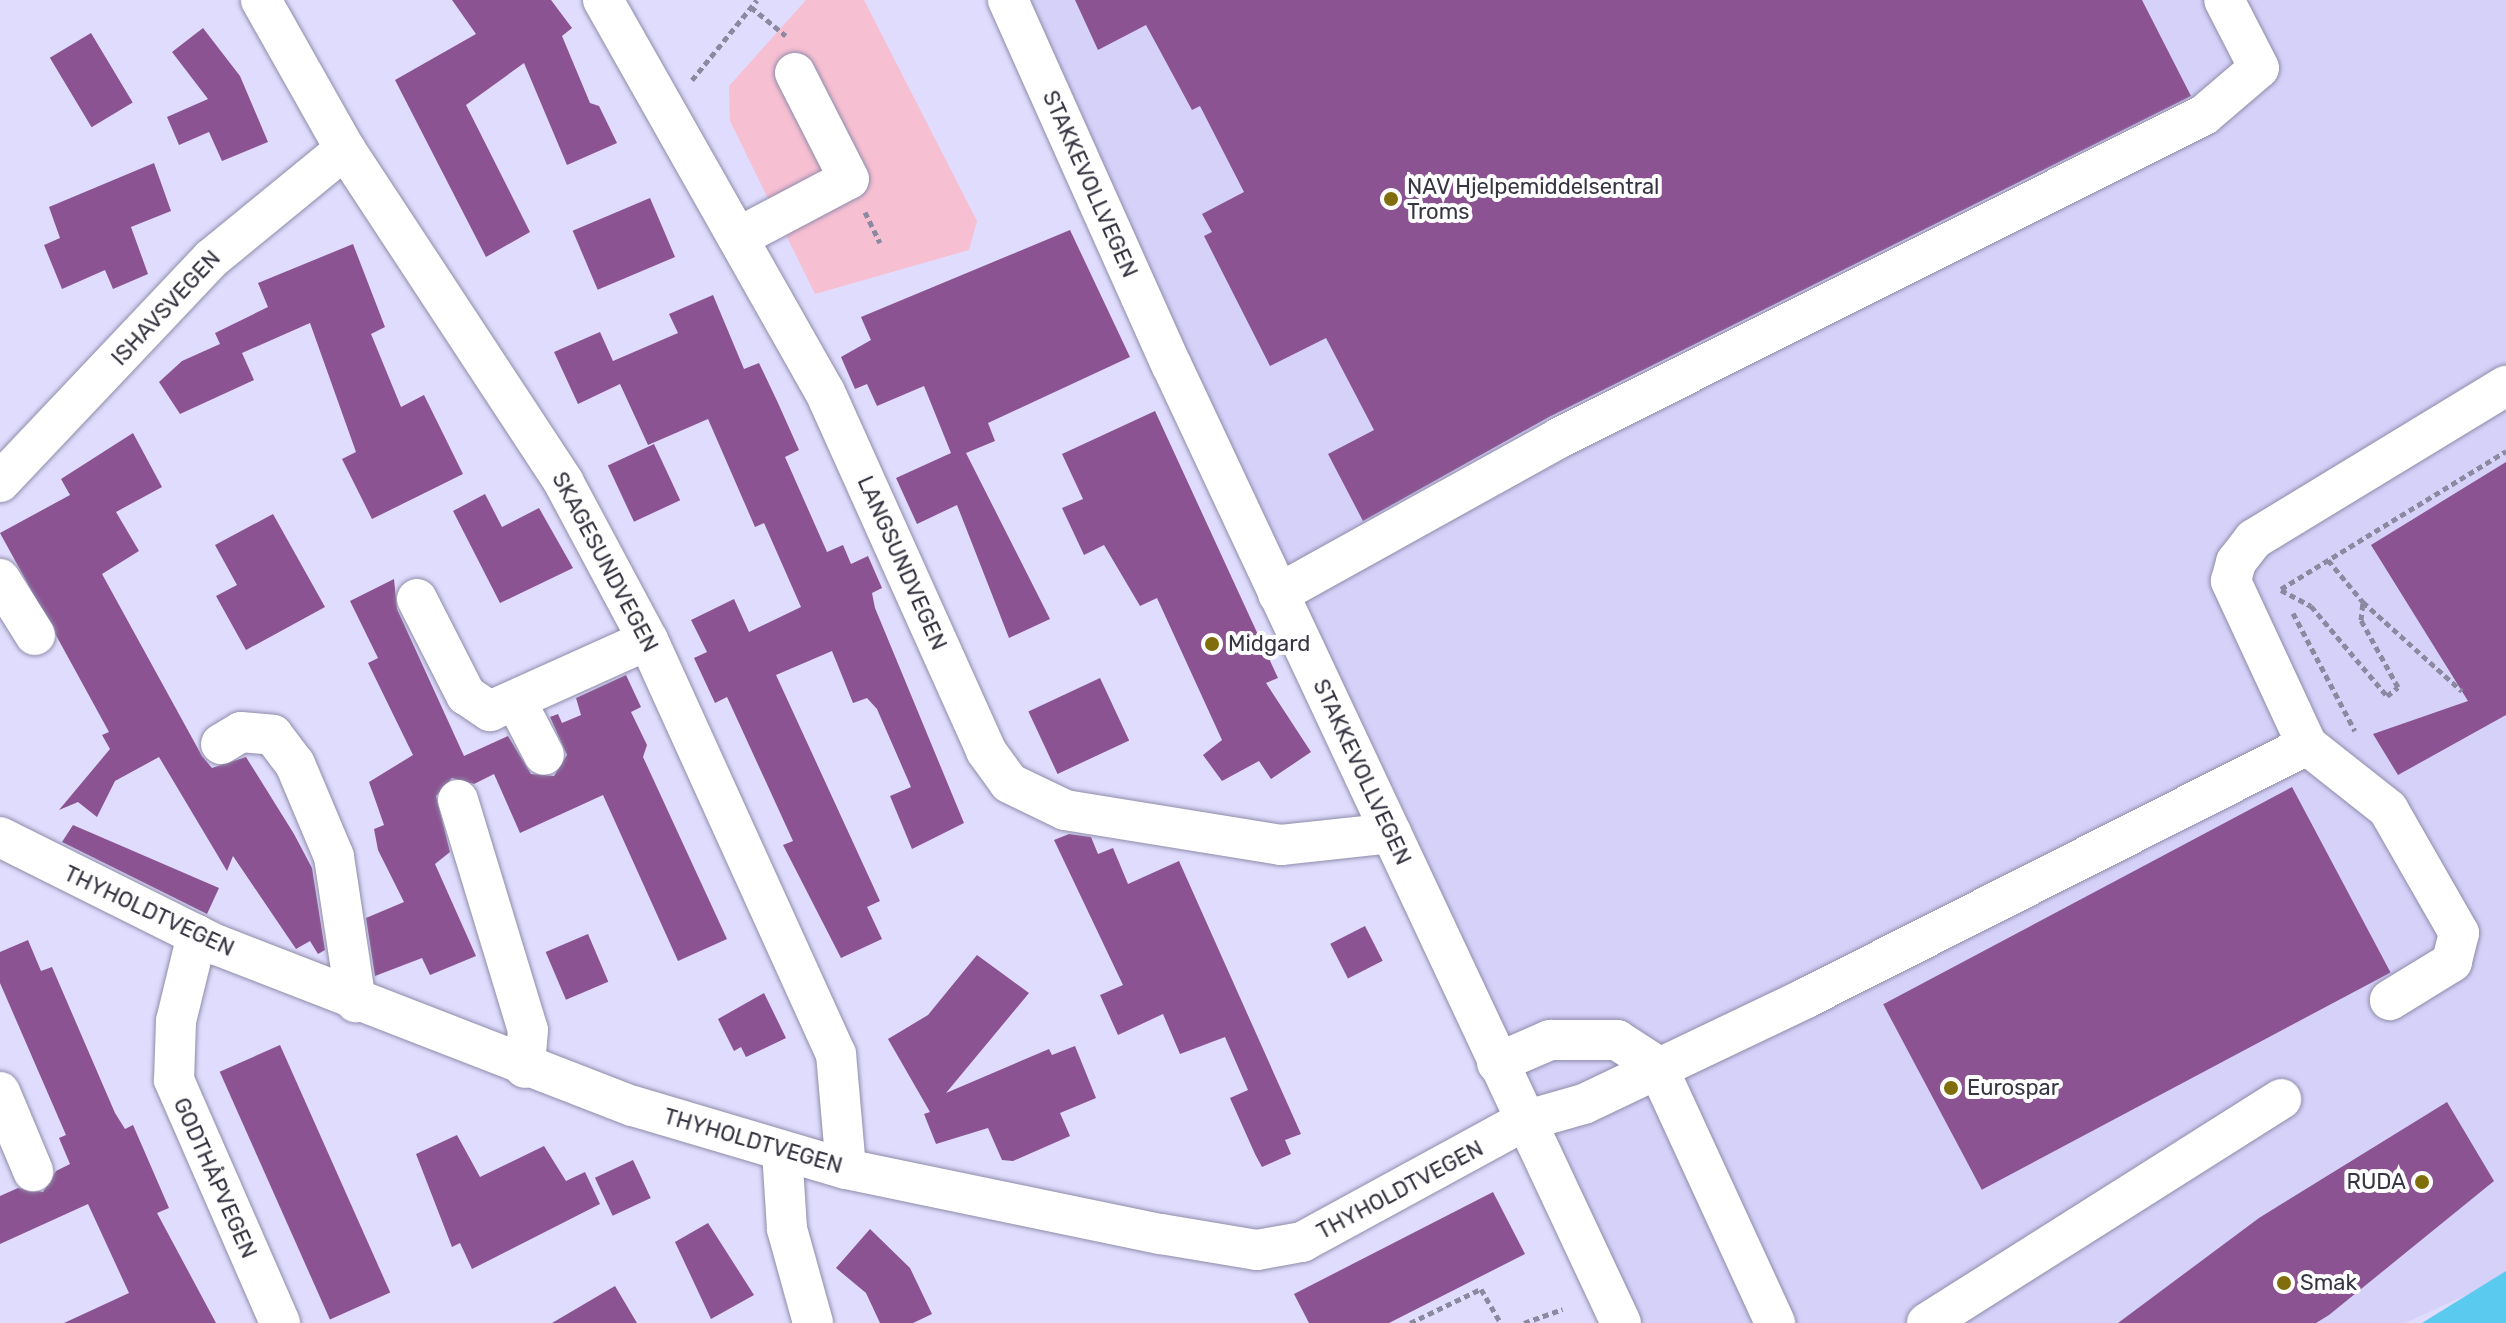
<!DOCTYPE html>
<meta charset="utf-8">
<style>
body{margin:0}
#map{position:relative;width:2506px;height:1323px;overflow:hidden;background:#dfdcfd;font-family:Rubik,sans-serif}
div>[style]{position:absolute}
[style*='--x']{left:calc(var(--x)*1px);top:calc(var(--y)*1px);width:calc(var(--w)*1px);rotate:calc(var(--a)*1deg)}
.built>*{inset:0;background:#d5d1f9}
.green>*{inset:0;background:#f7bfd2}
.water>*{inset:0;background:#5bcaef}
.building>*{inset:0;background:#8b5391;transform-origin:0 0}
.path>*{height:5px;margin-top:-2.5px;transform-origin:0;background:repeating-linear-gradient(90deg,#8b89a0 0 6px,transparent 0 10px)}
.roads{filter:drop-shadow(0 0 2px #8f8caa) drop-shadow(0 0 2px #8f8caa)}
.minor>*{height:40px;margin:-20px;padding:0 20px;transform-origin:20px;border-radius:20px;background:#fff}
.dots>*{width:22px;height:22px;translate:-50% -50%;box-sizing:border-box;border:4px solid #fff;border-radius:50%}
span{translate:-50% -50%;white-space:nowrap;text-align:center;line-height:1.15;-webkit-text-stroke:8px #fff;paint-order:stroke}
.street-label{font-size:22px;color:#363542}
.poi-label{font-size:22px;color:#363542}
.left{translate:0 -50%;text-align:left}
.right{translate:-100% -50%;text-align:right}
</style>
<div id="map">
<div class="built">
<div style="clip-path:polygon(1012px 0,2506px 0,2506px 1277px,2405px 1323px,1639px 1323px,1543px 1129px,1413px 829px)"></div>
</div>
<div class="green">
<div style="clip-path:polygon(806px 0,864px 0,977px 221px,969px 250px,815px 294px,730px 121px,729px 86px)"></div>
</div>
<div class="water">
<div style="clip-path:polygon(2506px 1271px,2506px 1323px,2422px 1323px)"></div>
</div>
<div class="building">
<div style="clip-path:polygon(452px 0,551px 0,572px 28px,562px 36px,590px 103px,599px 106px,617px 143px,567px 165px,524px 63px,466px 105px,530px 232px,486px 257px,395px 80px,476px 34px)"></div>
<div style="clip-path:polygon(1075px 0,2142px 0,2191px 96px,1549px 417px,1363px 521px,1328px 454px,1374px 430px,1326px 338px,1270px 366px,1204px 236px,1212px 232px,1202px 214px,1244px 192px,1200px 106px,1192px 110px,1146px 25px,1098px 50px)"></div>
<div style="clip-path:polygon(203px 28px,240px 76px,268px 142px,222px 161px,209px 132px,179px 145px,167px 117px,208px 99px,172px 52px)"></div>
<div style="left:91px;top:33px;width:81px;height:48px;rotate:59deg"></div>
<div style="clip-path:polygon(154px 163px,171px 211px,131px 227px,148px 274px,113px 289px,105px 270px,62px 289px,44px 245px,60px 238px,49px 207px)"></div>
<div style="left:650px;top:198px;width:64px;height:84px;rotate:67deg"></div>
<div style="clip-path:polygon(1070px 230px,1130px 357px,988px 423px,995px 441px,966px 453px,1050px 619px,1009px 638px,957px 505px,917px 524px,896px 478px,951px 453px,924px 386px,877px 406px,867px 384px,855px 389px,841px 357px,871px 340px,861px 317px)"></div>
<div style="clip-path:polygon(353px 244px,385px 327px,371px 334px,401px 407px,424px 395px,463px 474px,372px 519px,342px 459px,356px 452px,310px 323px,242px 353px,254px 380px,180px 414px,159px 382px,182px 361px,220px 344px,215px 333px,268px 307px,258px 283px)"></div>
<div style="clip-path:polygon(713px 295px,744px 369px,759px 363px,778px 403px,799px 450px,785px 457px,827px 552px,843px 545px,851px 564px,868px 556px,882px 588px,872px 593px,875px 608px,964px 823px,912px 849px,890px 796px,911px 787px,877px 709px,867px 698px,853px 703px,832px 651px,776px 675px,880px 901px,867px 907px,882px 939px,841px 958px,783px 845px,793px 841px,727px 697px,715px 703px,694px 658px,707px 652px,691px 620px,734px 599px,749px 632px,801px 607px,764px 523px,755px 527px,708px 419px,648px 445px,620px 384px,578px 404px,554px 352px,600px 332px,613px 361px,678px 333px,669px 314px)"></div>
<div style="clip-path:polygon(1155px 411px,1278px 678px,1266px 683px,1311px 752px,1271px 779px,1259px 761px,1222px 781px,1203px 755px,1222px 740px,1157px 598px,1140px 606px,1104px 545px,1084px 555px,1062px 508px,1083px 499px,1062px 454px)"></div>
<div style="clip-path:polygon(133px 433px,162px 487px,116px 512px,139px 551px,102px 574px,202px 756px,212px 768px,246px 757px,294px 834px,312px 868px,325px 950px,318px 954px,310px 941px,296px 949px,233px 856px,227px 871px,159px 757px,115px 781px,97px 817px,78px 802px,59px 810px,110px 749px,102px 735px,109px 732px,0 533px,70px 495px,61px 479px)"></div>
<div style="left:654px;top:444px;width:62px;height:51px;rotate:65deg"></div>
<div style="clip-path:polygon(2506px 462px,2506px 715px,2398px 775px,2373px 734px,2468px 701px,2371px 545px)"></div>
<div style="clip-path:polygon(485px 494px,502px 527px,539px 508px,573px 568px,500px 603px,453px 511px)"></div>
<div style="clip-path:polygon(273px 514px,325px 607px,246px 650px,216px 596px,237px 585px,215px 545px)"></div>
<div style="clip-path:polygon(394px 579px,397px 609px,464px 756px,508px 736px,531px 774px,554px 776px,567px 755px,550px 717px,558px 714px,562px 723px,581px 715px,576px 698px,626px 675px,641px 707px,631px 712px,647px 745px,643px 757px,727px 939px,678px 961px,603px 795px,520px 833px,494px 774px,474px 784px,452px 778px,436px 796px,450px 852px,435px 864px,476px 956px,430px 975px,422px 958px,375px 976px,366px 918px,404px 902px,378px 850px,374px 829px,384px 825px,369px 782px,413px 755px,368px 663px,378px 658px,350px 601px)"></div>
<div style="left:1100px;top:678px;width:69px;height:79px;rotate:65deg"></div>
<div style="left:2292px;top:787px;width:210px;height:463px;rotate:62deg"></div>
<div style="clip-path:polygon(73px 825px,219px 888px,207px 914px,62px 842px)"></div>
<div style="clip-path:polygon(1069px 834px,1091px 837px,1098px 854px,1113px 848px,1128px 884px,1179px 861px,1301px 1134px,1285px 1140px,1291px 1154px,1262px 1167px,1255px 1154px,1230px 1098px,1248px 1090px,1225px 1037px,1180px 1054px,1163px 1014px,1118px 1035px,1100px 995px,1123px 985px,1054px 840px)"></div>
<div style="left:1365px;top:926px;width:39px;height:39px;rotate:63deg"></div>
<div style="left:588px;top:934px;width:52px;height:46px;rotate:67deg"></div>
<div style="clip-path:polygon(28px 940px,41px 971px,52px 967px,115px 1113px,125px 1129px,133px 1125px,169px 1208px,157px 1213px,216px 1323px,64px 1323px,129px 1293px,88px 1204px,0 1244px,0 1196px,18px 1188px,43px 1192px,56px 1171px,70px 1164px,59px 1138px,66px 1135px,0 983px,0 952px)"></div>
<div style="clip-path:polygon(977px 955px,1029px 993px,946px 1093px,1049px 1049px,1052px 1055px,1075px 1046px,1096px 1098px,1060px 1113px,1070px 1136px,1013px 1161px,1002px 1160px,988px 1128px,936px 1144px,924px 1114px,930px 1112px,888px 1039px,928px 1015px)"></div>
<div style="clip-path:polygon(764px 993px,786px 1038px,746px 1057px,741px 1047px,734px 1051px,718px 1019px)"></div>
<div style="left:280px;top:1045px;width:271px;height:66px;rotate:66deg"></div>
<div style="clip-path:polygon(2447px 1102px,2494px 1181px,2329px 1315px,2316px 1323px,2118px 1323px,2259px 1218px)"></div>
<div style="clip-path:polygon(457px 1135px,480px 1177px,544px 1146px,566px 1181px,585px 1172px,600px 1204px,472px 1269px,460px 1243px,452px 1247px,416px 1154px)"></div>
<div style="left:633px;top:1160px;width:42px;height:42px;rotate:65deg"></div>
<div style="clip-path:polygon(1493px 1192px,1525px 1254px,1389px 1323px,1309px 1323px,1294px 1294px)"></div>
<div style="clip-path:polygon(708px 1223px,754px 1295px,711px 1319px,675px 1242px)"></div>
<div style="clip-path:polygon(870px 1229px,910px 1268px,932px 1314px,913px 1323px,880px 1323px,866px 1293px,836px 1268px)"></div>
<div style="clip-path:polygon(615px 1286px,637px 1323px,552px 1323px)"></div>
</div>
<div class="path">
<div style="--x:751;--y:7;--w:45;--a:39.6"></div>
<div style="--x:692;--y:80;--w:103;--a:-50.9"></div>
<div style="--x:865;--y:212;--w:34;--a:64"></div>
<div style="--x:2328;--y:560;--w:55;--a:50.2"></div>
<div style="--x:2281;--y:589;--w:264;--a:-31.5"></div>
<div style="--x:2281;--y:590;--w:34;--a:28"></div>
<div style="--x:2311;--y:606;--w:118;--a:49.8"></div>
<div style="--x:2387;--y:696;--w:14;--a:-39"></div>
<div style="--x:2398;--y:687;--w:77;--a:-118.9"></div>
<div style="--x:2361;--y:620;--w:18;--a:-84"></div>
<div style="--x:2363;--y:602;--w:133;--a:42"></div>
<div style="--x:2293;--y:613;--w:133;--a:62.3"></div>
<div style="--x:1410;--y:1323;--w:79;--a:-25.6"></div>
<div style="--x:1481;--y:1289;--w:39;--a:60"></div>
<div style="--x:1524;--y:1323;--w:41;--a:-19.7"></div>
</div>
<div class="roads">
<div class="minor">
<div style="--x:261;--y:0;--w:171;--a:60.6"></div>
<div style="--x:345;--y:149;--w:399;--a:56.7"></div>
<div style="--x:564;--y:483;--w:178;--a:61.9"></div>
<div style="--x:648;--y:640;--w:455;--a:65.6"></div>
<div style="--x:836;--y:1054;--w:115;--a:85"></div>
<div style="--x:603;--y:0;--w:450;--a:60.5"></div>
<div style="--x:825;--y:392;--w:393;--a:65.8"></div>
<div style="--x:986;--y:751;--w:39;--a:54"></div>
<div style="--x:1009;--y:783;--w:62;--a:25.7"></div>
<div style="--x:1065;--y:810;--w:219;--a:9.2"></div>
<div style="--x:1281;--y:845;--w:111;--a:-6.2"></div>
<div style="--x:1008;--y:0;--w:399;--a:65.9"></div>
<div style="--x:1171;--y:364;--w:1059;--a:64.86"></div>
<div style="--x:739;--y:237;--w:124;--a:-27.8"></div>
<div style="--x:849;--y:179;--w:119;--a:-117"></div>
<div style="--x:0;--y:482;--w:308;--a:-46.6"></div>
<div style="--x:212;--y:258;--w:172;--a:-39.3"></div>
<div style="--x:0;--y:579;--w:66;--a:58"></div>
<div style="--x:1278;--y:594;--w:321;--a:-29"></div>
<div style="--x:1559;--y:438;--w:721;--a:-26.6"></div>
<div style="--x:2204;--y:115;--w:72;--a:-40.5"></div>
<div style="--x:2259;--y:68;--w:76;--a:-117.2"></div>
<div style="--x:417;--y:599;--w:108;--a:63"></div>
<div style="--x:466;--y:695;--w:29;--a:34"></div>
<div style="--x:490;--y:711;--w:173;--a:-24.2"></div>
<div style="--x:518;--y:705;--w:56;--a:62.5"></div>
<div style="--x:221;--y:744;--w:23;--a:-31"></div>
<div style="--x:241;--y:732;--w:32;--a:5"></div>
<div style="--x:273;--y:735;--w:36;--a:53"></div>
<div style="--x:295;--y:764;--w:101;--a:67.2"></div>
<div style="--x:334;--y:857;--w:147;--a:81.4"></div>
<div style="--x:2307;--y:745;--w:103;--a:38.3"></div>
<div style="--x:2388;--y:809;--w:143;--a:60.2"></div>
<div style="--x:2459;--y:933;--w:30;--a:104"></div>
<div style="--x:2452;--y:962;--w:73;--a:148.5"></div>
<div style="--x:458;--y:800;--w:240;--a:73.1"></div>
<div style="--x:528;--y:1030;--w:38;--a:95"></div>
<div style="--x:0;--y:837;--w:242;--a:26.5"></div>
<div style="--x:217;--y:945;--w:446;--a:21.2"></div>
<div style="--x:633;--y:1106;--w:222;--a:16.5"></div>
<div style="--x:846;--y:1169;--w:322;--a:11.7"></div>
<div style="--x:1161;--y:1234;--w:97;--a:9.5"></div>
<div style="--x:1257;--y:1250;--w:46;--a:-10.1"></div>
<div style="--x:1302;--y:1242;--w:253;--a:-28.6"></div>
<div style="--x:1524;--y:1121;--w:62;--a:-15.8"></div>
<div style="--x:1584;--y:1104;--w:246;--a:-25.5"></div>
<div style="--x:1806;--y:998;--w:561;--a:-26.79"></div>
<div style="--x:2307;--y:745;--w:181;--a:-114.9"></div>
<div style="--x:2231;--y:581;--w:20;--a:-75"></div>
<div style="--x:2236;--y:562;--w:29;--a:-52"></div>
<div style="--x:2254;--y:539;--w:295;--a:-31.3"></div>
<div style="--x:197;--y:935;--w:89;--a:103.7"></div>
<div style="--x:176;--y:1021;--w:59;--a:91.9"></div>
<div style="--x:174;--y:1080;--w:265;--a:66.4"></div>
<div style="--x:1497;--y:1063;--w:58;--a:-23.5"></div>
<div style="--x:1550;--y:1040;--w:67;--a:0"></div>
<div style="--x:1617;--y:1040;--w:48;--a:33"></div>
<div style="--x:1657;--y:1066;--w:283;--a:65.3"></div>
<div style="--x:0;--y:1092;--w:86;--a:67.3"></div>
<div style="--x:782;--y:1151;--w:78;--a:86.3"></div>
<div style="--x:787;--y:1229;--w:98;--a:74.5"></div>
<div style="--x:1927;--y:1323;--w:419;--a:-32.3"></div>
</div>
</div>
<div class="dots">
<div style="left:1391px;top:199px;background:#806e0c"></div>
<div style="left:1212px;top:644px;background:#806e0c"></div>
<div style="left:1951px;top:1088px;background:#806e0c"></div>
<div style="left:2422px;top:1182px;background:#806e0c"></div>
<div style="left:2284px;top:1283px;background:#806e0c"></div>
</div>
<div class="street-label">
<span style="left:1090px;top:184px;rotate:66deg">STAKKEVOLLVEGEN</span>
<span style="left:166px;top:308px;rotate:-47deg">ISHAVSVEGEN</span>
<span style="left:605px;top:562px;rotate:62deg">SKAGESUNDVEGEN</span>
<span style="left:902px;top:563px;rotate:66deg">LANGSUNDVEGEN</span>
<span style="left:1362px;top:772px;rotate:65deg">STAKKEVOLLVEGEN</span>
<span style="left:149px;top:911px;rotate:25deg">THYHOLDTVEGEN</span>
<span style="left:753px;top:1141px;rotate:16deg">THYHOLDTVEGEN</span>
<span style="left:215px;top:1178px;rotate:66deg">GODTHÅPVEGEN</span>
<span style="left:1400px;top:1190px;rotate:-28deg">THYHOLDTVEGEN</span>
</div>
<div class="poi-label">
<span class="left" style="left:1407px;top:199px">NAV Hjelpemiddelsentral<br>Troms</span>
<span class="left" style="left:1228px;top:644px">Midgard</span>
<span class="left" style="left:1967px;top:1088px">Eurospar</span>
<span class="right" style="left:2406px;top:1182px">RUDA</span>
<span class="left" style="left:2300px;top:1283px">Smak</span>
</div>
</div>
